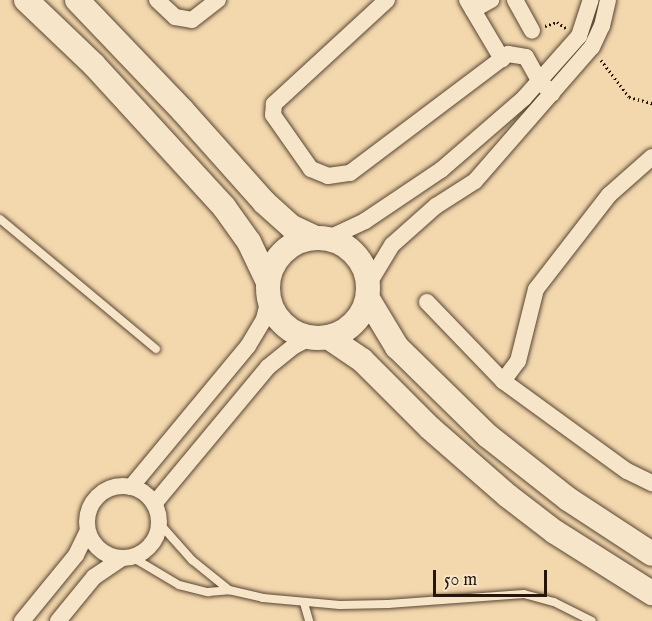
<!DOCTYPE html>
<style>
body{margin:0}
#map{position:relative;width:652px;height:621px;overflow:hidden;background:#f3d7ad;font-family:"IM FELL English",serif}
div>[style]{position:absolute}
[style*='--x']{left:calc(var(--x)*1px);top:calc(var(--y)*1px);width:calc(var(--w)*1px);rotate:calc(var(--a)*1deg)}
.path>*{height:3px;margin-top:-1.5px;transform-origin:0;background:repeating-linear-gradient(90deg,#251609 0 1.5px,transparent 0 4.5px)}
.roads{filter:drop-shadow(0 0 2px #584632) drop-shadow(0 0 2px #584632)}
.lane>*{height:8px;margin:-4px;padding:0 4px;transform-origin:4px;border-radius:4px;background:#f7e5ca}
.street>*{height:16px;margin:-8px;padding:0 8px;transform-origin:8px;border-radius:8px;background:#f7e5ca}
.street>.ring{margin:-8px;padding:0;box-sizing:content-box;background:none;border:16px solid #f7e5ca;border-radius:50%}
.secondary>*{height:24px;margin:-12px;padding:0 12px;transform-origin:12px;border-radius:12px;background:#f7e5ca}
.secondary>.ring{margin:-12px;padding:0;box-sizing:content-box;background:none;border:24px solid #f7e5ca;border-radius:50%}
span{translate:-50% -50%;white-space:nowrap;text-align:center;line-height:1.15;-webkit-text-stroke:4.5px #f7e5ca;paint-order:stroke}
.scale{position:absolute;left:433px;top:570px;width:114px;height:27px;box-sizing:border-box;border:3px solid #251609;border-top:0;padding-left:8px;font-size:18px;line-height:21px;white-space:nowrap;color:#251609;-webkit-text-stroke:4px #f7e5ca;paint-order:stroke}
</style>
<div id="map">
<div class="path">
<div style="--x:545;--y:26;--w:13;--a:-18"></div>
<div style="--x:557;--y:22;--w:11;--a:34"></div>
<div style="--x:601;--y:60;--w:46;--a:52.9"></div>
<div style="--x:629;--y:97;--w:24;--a:15"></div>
</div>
<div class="roads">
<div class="lane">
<div style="--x:0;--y:219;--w:203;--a:39.8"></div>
<div style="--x:159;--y:523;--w:50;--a:48.3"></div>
<div style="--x:192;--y:560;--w:48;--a:39"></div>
<div style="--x:132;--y:557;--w:55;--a:30.8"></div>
<div style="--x:179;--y:585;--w:30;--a:14"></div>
<div style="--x:208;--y:592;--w:21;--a:-5"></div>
<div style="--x:229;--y:590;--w:35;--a:13"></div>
<div style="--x:263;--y:598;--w:77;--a:5.2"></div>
<div style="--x:340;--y:605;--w:48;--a:-1.2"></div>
<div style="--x:388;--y:604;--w:136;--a:-4.2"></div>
<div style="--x:524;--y:594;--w:31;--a:15"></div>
<div style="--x:554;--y:602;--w:42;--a:26.6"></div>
<div style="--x:304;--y:603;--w:19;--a:74"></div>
</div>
<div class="street">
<div style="--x:157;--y:0;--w:25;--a:43"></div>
<div style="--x:175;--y:17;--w:17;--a:10"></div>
<div style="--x:192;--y:20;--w:33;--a:-38"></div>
<div style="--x:387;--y:0;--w:154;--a:137.4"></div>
<div style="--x:274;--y:104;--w:11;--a:95"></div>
<div style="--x:273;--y:115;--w:66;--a:54.9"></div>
<div style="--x:311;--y:169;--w:18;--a:22"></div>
<div style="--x:328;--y:176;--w:22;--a:-8"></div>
<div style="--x:350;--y:173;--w:198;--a:-37"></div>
<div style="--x:508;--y:54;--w:18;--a:9"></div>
<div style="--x:526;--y:57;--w:26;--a:61"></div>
<div style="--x:539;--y:80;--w:19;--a:47"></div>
<div style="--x:467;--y:0;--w:69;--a:59.3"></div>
<div style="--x:515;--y:0;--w:35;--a:61"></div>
<div style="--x:473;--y:10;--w:21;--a:-29"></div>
<div style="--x:652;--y:157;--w:57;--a:138.5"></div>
<div style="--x:609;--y:195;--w:119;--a:127.8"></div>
<div style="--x:536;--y:289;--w:74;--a:104"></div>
<div style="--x:518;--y:361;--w:25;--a:127"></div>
<div style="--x:503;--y:381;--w:153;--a:36"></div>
<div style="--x:627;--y:471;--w:28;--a:26"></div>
<div style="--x:329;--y:238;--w:40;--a:-25"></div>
<div style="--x:365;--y:221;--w:92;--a:-33.9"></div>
<div style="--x:441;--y:170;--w:110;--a:-40.9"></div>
<div style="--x:524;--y:98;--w:83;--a:-48.4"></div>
<div style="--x:579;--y:36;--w:38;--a:-72"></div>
<div style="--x:369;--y:283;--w:44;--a:-58.8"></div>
<div style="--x:392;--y:245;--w:59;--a:-41.6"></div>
<div style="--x:436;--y:206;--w:46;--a:-32.7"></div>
<div style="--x:475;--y:181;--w:178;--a:-48.9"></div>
<div style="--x:592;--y:47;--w:23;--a:-65"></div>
<div style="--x:602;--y:26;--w:27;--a:-77"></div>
<div style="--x:427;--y:302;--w:110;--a:46.1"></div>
<div class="ring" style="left:87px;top:486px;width:56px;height:56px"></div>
<div style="--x:131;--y:487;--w:183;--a:-50.3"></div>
<div style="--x:248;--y:346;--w:31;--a:-59"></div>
<div style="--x:264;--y:319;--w:21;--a:-76"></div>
<div style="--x:154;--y:504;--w:178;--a:-50.2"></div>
<div style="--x:268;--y:367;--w:33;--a:-39"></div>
<div style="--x:294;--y:346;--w:18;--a:-27"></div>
<div style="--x:22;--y:621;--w:85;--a:-50.7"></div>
<div style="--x:76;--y:555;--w:25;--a:-64"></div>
<div style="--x:58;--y:621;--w:57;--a:-50.7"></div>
<div style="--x:94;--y:577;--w:32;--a:-34"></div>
</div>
<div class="secondary">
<div style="--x:26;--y:0;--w:94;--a:43.7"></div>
<div style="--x:94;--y:65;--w:193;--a:47.5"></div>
<div style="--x:224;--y:207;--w:43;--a:54.5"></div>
<div style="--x:249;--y:242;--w:44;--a:64.6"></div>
<div style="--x:77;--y:0;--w:153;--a:46.3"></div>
<div style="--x:183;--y:111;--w:122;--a:48.3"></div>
<div style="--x:264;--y:202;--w:38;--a:42"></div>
<div style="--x:292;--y:227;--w:23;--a:25"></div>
<div class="ring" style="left:268px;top:238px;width:76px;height:76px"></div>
<div style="--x:368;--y:299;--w:56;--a:58.9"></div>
<div style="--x:397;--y:347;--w:127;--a:44.4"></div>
<div style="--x:488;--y:436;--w:102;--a:38.2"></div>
<div style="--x:568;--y:499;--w:100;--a:33.2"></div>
<div style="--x:328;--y:337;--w:41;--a:34.1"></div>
<div style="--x:362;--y:360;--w:96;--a:45"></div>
<div style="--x:430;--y:428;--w:103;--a:41.1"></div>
<div style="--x:508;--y:496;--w:59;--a:37.5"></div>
<div style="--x:555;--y:532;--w:115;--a:32.2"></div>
</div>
</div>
<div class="scale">50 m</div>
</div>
